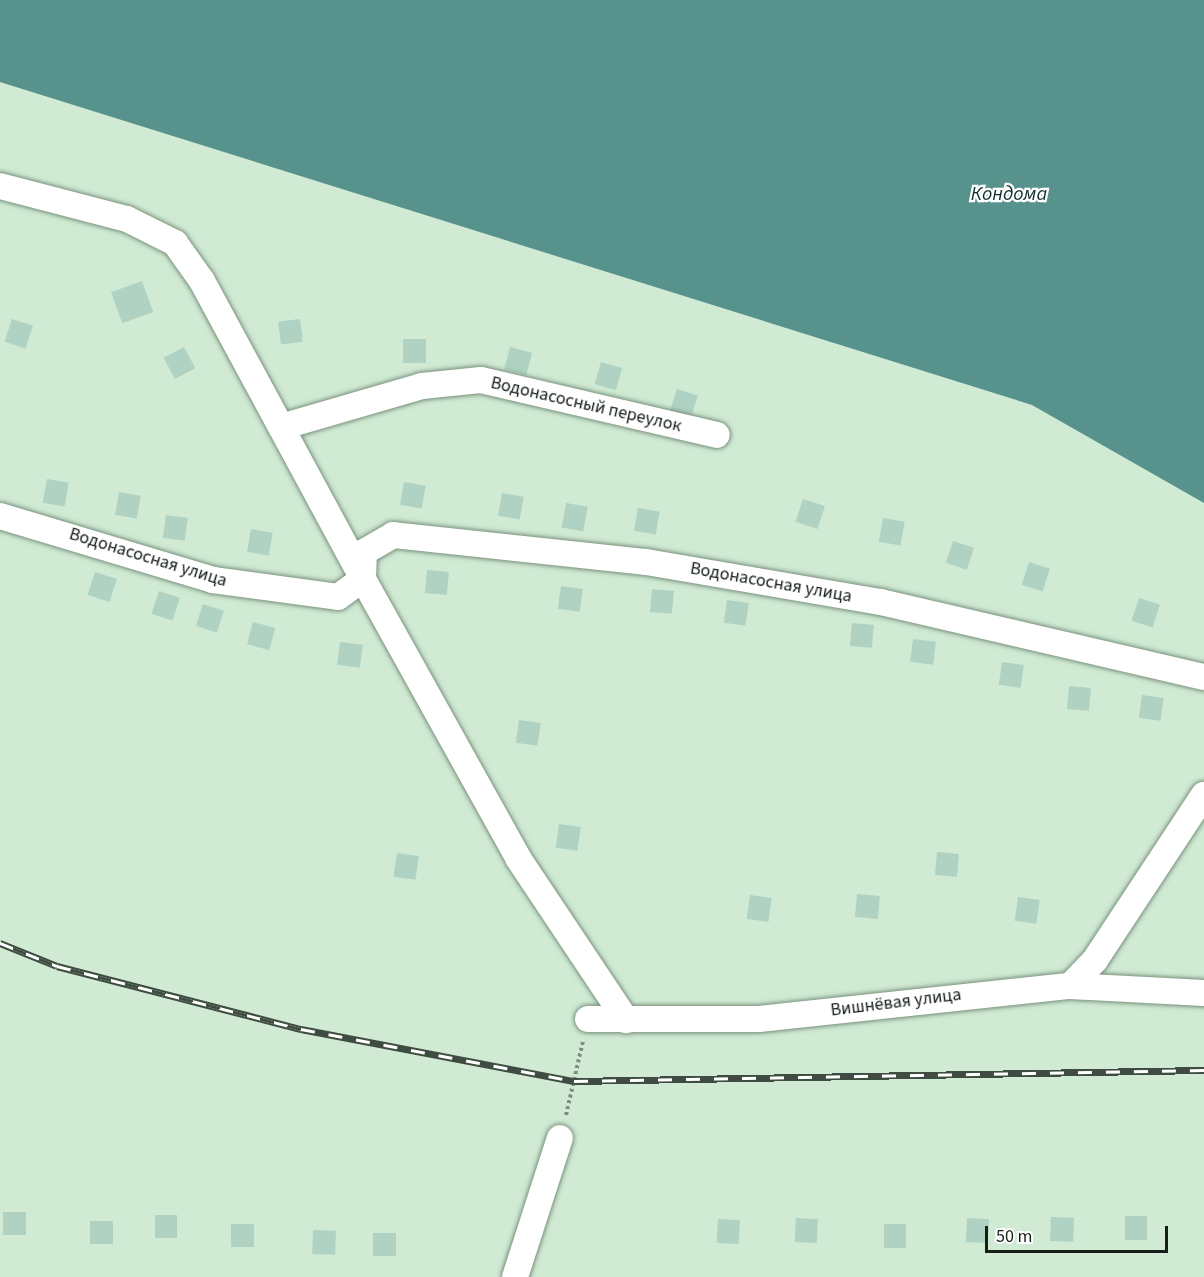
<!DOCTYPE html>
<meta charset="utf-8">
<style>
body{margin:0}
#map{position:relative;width:1204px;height:1277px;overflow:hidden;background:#d0ead3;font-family:"Source Sans 3",sans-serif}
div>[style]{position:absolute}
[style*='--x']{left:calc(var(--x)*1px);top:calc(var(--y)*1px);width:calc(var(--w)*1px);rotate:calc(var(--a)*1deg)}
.water>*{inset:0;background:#57928d}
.building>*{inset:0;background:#afd2c3;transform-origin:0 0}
.path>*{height:4px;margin-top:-2px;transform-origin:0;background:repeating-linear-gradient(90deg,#7c8e7e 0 3px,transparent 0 6px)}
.roads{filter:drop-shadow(0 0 2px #7a927d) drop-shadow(0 0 2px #7a927d)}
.street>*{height:26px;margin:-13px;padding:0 13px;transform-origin:13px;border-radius:13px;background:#fff}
.rail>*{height:7px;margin-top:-3.5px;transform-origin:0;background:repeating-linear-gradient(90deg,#fff 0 14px,#3f4c41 0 28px);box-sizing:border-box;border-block:2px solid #3f4c41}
span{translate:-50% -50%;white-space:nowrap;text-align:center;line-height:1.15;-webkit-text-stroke:4.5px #fff;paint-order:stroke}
.street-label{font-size:18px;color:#161f17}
.water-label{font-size:20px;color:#11302d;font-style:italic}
.scale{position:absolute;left:985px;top:1226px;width:183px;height:27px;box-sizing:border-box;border:3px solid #161f17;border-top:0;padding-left:8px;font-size:18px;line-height:21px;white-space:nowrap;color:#161f17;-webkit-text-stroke:4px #fff;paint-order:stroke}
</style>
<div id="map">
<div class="water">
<div style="clip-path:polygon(0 0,1204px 0,1204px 503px,1032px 405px,0 82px)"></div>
</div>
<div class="building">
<div style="left:142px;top:281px;width:33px;height:33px;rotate:70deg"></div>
<div style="left:12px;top:319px;width:22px;height:24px;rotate:18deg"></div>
<div style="left:300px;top:319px;width:23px;height:22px;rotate:83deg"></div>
<div style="left:426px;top:339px;width:24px;height:23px;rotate:90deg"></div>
<div style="left:184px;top:347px;width:24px;height:23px;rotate:62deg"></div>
<div style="left:510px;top:347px;width:23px;height:23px;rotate:15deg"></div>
<div style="left:601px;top:362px;width:22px;height:23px;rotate:16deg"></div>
<div style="left:677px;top:389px;width:22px;height:24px;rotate:18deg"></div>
<div style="left:47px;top:479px;width:22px;height:24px;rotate:10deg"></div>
<div style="left:404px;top:482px;width:22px;height:23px;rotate:10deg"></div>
<div style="left:119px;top:492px;width:22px;height:23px;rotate:10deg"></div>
<div style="left:502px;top:493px;width:22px;height:23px;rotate:10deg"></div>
<div style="left:803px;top:499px;width:23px;height:24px;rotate:18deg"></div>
<div style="left:566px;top:503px;width:22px;height:25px;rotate:10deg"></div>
<div style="left:638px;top:508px;width:22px;height:23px;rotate:10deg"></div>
<div style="left:166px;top:515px;width:22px;height:23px;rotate:8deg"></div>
<div style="left:883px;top:518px;width:22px;height:24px;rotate:10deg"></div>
<div style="left:251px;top:529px;width:22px;height:23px;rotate:10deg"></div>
<div style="left:953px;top:541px;width:22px;height:23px;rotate:18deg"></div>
<div style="left:1029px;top:562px;width:22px;height:24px;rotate:18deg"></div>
<div style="left:427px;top:570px;width:22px;height:23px;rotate:5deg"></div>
<div style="left:95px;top:572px;width:23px;height:24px;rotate:18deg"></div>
<div style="left:561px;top:586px;width:22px;height:23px;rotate:8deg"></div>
<div style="left:652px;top:589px;width:22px;height:23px;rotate:5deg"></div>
<div style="left:159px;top:591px;width:22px;height:24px;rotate:18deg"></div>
<div style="left:1139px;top:598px;width:22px;height:24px;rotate:18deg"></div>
<div style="left:727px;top:600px;width:22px;height:23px;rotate:8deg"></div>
<div style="left:203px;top:604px;width:22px;height:23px;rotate:18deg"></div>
<div style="left:253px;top:622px;width:23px;height:23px;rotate:15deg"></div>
<div style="left:852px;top:623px;width:22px;height:23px;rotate:5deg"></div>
<div style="left:913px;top:639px;width:23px;height:23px;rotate:7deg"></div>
<div style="left:340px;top:642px;width:23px;height:23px;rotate:7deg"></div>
<div style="left:1002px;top:662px;width:22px;height:23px;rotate:8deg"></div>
<div style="left:1069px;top:686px;width:22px;height:23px;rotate:5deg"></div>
<div style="left:1142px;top:695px;width:22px;height:23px;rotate:8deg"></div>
<div style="left:519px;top:720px;width:22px;height:23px;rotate:8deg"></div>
<div style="left:559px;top:824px;width:22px;height:24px;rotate:8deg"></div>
<div style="left:937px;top:852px;width:22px;height:23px;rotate:5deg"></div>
<div style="left:397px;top:853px;width:22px;height:24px;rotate:8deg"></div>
<div style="left:857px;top:894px;width:23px;height:23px;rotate:5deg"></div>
<div style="left:750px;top:895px;width:22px;height:24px;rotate:8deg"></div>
<div style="left:1018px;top:897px;width:22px;height:24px;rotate:8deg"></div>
<div style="left:3px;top:1212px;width:23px;height:23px"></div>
<div style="left:155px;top:1215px;width:22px;height:23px"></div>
<div style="left:1125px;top:1216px;width:22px;height:24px"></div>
<div style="left:1051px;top:1217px;width:23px;height:24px;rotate:2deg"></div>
<div style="left:796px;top:1218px;width:22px;height:24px;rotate:3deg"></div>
<div style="left:967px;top:1218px;width:22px;height:24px;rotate:3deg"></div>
<div style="left:718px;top:1219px;width:22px;height:24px;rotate:3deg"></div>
<div style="left:90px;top:1221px;width:23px;height:23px"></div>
<div style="left:231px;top:1224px;width:23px;height:23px"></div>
<div style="left:884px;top:1224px;width:22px;height:24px"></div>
<div style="left:313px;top:1230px;width:23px;height:24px;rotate:2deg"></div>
<div style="left:373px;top:1233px;width:23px;height:23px"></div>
</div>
<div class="path">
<div style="--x:566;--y:1115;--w:76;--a:-77.1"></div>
</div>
<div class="roads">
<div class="street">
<div style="--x:0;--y:186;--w:131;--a:14.6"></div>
<div style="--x:127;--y:219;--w:54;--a:26.6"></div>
<div style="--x:175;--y:243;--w:47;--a:54.6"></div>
<div style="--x:202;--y:281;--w:339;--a:61.6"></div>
<div style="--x:281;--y:427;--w:147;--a:-16.2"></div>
<div style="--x:422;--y:386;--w:59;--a:-5.8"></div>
<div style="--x:481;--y:380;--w:242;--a:13.1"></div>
<div style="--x:0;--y:516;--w:222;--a:16.7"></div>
<div style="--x:213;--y:580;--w:126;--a:7.7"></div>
<div style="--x:338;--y:597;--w:31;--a:-36"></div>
<div style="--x:363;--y:579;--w:319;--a:60.9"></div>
<div style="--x:518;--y:858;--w:195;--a:56.3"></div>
<div style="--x:363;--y:579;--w:27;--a:-88"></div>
<div style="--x:364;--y:552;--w:34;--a:-30"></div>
<div style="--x:393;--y:535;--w:254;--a:6.1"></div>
<div style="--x:646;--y:562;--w:238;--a:9.7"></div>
<div style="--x:881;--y:602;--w:332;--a:13.1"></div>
<div style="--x:1070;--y:986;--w:36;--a:-46"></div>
<div style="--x:1095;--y:960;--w:198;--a:-56.6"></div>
<div style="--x:588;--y:1019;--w:171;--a:0"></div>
<div style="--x:759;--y:1019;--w:313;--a:-6.1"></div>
<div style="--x:1070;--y:986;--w:134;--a:3"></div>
<div style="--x:515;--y:1277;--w:146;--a:-72.1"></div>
</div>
</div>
<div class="rail">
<div style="--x:0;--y:943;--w:61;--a:22"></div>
<div style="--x:57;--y:966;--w:252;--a:14.5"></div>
<div style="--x:301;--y:1029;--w:278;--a:10.8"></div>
<div style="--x:574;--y:1081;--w:630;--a:-1"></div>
</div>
<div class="street-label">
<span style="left:586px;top:405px;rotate:13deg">Водонасосный переулок</span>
<span style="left:148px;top:558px;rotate:17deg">Водонасосная улица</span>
<span style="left:771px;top:583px;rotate:10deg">Водонасосная улица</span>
<span style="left:896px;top:1003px;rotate:-7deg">Вишнёвая улица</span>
</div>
<div class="water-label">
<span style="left:1009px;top:194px">Кондома</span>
</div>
<div class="scale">50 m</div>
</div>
